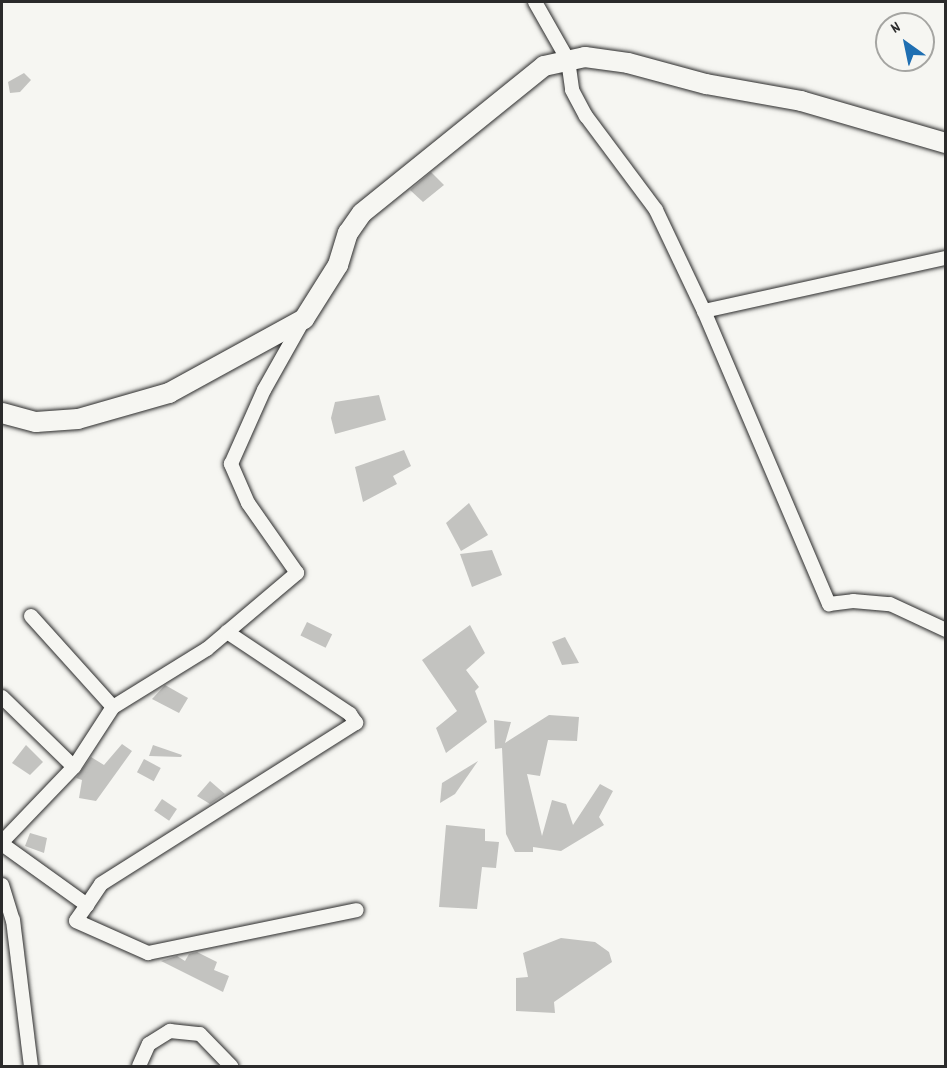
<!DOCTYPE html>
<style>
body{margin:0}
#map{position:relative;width:947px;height:1068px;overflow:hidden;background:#f6f6f2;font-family:Dekko,sans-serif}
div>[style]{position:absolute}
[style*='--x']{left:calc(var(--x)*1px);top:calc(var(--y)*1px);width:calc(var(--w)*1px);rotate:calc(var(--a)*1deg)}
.building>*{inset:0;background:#c3c3c0;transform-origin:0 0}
.roads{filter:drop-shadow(0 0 2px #2b2b2b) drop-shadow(0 0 2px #2b2b2b)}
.street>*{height:14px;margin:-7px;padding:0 7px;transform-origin:7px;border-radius:7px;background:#f6f6f2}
.secondary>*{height:20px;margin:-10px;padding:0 10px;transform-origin:10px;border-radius:10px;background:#f6f6f2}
span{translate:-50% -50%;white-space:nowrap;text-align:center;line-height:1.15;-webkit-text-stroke:4.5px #f6f6f2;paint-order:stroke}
.frame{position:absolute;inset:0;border:3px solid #2b2b2b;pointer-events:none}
.north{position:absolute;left:875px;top:12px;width:60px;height:60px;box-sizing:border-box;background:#f6f6f2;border:2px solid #a5a5a2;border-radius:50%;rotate:327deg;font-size:16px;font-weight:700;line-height:24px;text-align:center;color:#2b2b2b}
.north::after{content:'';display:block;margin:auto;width:21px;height:27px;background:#1f6fb2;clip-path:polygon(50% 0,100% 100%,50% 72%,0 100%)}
</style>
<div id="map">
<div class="building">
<div style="clip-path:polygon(24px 73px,31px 80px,20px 92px,10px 93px,8px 82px)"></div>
<div style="clip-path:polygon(431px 172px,444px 185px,423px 202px,410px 190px)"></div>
<div style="clip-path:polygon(379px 395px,386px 420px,335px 434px,331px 418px,335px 402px)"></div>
<div style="clip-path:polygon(404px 450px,411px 466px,393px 476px,397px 484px,363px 502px,355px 467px)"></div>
<div style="clip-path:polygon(469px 503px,488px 535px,461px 551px,446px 523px)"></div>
<div style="clip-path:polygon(492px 550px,502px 575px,472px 587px,460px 554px)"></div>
<div style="left:307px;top:622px;width:28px;height:15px;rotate:26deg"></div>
<div style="clip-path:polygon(470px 625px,485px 653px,466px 670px,479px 687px,475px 691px,487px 722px,446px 753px,436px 728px,457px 711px,422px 660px)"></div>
<div style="clip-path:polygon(565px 637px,579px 663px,562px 665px,552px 642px)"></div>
<div style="clip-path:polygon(165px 685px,188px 698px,179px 713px,152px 699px)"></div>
<div style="clip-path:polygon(549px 715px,579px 717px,577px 741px,548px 740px,540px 776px,527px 774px,542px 836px,552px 800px,566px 804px,573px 825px,600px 784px,613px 791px,599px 817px,604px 825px,561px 851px,533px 847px,533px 852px,515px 852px,506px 834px,502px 748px,495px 749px,494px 720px,511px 722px,505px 743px)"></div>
<div style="clip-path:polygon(122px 744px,132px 751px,96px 801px,79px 798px,82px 780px,76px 778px,91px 757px,104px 765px)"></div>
<div style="clip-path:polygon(26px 745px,43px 762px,30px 775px,12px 763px)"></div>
<div style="clip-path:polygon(153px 745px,182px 755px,181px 757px,149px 756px)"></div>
<div style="left:144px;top:759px;width:19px;height:15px;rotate:28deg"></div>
<div style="clip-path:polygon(478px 761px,455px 794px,440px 803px,442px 783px)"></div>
<div style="clip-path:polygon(210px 781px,225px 794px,210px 804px,197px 796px)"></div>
<div style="left:162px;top:799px;width:18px;height:14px;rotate:34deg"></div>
<div style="clip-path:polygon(446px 825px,485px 829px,485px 841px,499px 842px,496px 868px,482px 867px,477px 909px,439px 907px)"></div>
<div style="clip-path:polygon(30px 833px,47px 838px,44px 853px,25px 846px)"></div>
<div style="clip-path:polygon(561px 938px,595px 942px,609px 952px,612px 962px,554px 1002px,555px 1013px,516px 1011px,516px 978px,528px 977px,523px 953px)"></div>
<div style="clip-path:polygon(197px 952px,217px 962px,214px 970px,229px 976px,223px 992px,161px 961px,177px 956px,185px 961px,189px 954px)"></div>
</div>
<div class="roads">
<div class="street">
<div style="--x:535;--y:2;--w:67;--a:60.4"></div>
<div style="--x:568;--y:60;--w:30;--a:82"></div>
<div style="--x:572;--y:90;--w:30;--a:62"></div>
<div style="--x:586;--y:116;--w:117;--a:53.3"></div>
<div style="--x:656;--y:210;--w:112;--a:64.6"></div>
<div style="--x:704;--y:311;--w:319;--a:66.9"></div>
<div style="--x:829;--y:604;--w:24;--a:-7"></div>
<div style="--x:853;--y:601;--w:37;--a:5"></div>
<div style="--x:890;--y:604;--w:62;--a:24.9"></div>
<div style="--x:704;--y:311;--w:248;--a:-12.4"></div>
<div style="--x:31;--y:616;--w:122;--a:48"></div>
<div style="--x:2;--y:697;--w:100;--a:44.2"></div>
<div style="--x:2;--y:842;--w:104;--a:-46.2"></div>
<div style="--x:74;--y:767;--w:72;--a:-57"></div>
<div style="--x:113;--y:707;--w:110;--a:-31.7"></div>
<div style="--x:207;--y:649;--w:118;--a:-40.2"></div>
<div style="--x:297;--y:573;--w:85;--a:-125"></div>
<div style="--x:248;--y:503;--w:43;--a:-113.6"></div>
<div style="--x:231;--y:464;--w:81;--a:-66"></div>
<div style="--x:264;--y:390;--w:81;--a:-60.6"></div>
<div style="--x:2;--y:844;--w:105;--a:35.7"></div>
<div style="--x:87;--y:905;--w:19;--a:125"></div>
<div style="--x:76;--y:921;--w:79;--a:24"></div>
<div style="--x:148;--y:953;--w:213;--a:-11.6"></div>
<div style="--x:2;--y:885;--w:37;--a:73"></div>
<div style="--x:13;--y:920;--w:147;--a:83"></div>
<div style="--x:87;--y:905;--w:25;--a:-56"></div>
<div style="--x:101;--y:884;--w:302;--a:-32.3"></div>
<div style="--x:356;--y:723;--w:11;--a:-124"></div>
<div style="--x:350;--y:714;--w:148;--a:-146.3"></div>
<div style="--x:139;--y:1066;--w:24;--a:-66"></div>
<div style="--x:149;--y:1044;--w:25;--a:-32"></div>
<div style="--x:170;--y:1031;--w:30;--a:6"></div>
<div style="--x:200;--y:1034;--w:45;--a:45.9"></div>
</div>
<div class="secondary">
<div style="--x:2;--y:413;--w:35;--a:15"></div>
<div style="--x:36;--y:422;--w:42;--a:-4.1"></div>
<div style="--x:78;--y:419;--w:95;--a:-15.9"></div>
<div style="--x:169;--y:393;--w:154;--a:-28.7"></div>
<div style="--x:304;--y:319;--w:64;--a:-57.8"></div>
<div style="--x:338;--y:265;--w:34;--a:-73"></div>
<div style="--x:348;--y:233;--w:24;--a:-55"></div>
<div style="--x:362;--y:213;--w:234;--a:-38.9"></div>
<div style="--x:544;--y:66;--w:42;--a:-12.4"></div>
<div style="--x:585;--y:57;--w:43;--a:7.9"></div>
<div style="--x:628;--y:63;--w:81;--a:15.1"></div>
<div style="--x:706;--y:84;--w:97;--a:10.1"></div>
<div style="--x:801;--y:101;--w:151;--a:16.2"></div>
</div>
</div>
<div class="frame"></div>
<div class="north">N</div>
</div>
